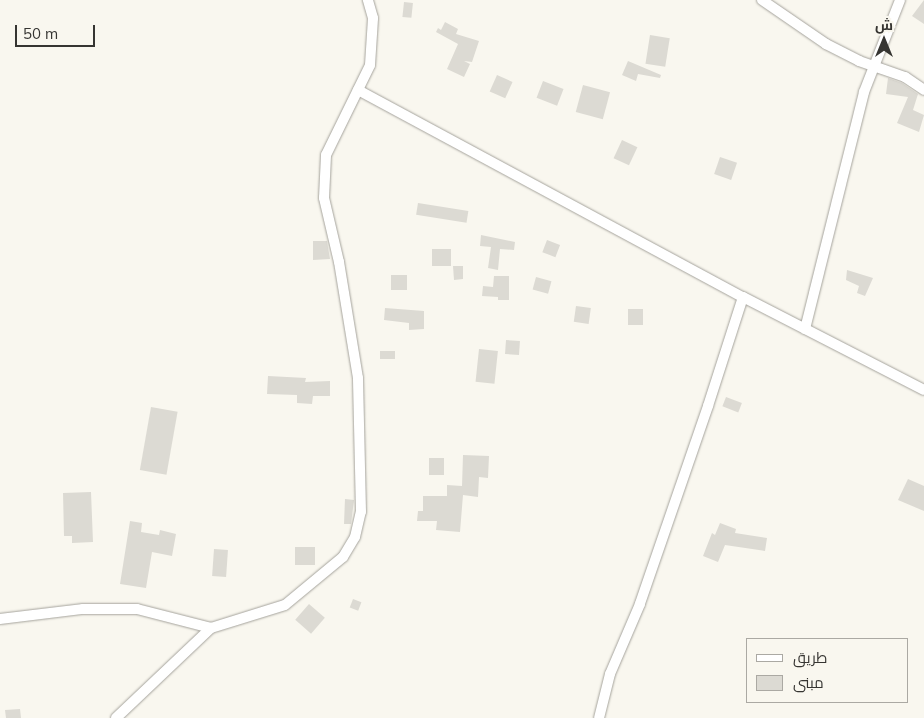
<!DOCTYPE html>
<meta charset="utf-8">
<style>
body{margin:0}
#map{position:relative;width:924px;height:718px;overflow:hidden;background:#f9f7ef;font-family:Mulish,Cairo,sans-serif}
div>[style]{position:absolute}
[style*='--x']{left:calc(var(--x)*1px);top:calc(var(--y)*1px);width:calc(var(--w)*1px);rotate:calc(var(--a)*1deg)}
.building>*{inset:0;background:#dcdad3;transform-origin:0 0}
.roads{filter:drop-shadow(0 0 1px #a5a39c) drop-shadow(0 0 1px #a5a39c)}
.minor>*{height:10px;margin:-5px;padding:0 5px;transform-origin:5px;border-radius:5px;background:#fff}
span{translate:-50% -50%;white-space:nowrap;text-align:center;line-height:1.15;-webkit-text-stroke:4px #f9f7ef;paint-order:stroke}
.legend{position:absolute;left:746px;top:638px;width:162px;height:65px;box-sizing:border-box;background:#f9f7ef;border:1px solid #aba9a3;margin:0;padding:6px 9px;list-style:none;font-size:15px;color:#363532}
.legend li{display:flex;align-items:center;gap:10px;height:25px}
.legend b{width:25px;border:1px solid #aba9a3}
.north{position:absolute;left:859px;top:15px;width:50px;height:50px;-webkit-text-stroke:4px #f9f7ef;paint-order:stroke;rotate:0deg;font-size:14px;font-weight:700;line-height:20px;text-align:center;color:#363532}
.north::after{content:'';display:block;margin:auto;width:18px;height:22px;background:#363532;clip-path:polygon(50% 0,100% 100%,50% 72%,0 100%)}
.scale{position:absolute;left:15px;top:25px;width:80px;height:22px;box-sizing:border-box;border:2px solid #363532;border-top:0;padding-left:6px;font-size:15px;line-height:18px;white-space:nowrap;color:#363532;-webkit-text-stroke:4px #f9f7ef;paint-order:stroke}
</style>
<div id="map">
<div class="building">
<div style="clip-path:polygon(924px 0,924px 24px,912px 16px)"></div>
<div style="left:404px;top:2px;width:9px;height:15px;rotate:6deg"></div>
<div style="clip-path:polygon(445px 22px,458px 29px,456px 34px,479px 41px,472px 62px,464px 61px,470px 64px,464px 77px,447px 69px,458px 44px,436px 32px,438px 28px,441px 30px)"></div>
<div style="left:650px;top:35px;width:20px;height:29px;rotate:9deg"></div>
<div style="clip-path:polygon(628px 61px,661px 75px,660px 78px,638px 74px,636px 81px,622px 75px)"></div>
<div style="left:497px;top:75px;width:17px;height:18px;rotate:24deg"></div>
<div style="clip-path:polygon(888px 78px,902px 83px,918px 94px,913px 110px,924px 115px,919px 132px,897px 123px,908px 97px,886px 94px)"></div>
<div style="left:543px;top:81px;width:22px;height:18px;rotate:21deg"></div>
<div style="left:583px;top:85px;width:28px;height:28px;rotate:15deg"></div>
<div style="left:622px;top:140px;width:17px;height:20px;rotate:25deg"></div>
<div style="left:720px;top:157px;width:18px;height:18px;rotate:19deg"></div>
<div style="left:418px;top:203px;width:51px;height:12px;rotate:9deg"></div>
<div style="clip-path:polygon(481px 235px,515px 242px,514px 250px,500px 249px,498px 270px,488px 268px,491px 247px,480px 246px)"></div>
<div style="left:547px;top:240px;width:14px;height:13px;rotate:21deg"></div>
<div style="clip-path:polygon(313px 241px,327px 241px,330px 259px,313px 260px)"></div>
<div style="left:432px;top:249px;width:19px;height:17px"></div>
<div style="clip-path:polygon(453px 266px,463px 266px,463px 279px,454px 280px)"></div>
<div style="clip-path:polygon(847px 270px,873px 278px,865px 296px,857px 293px,859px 286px,846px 280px)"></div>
<div style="left:391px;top:275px;width:16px;height:15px"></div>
<div style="clip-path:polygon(494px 276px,509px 276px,509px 300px,498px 300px,498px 297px,482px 296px,483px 286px,493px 287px)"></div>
<div style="left:536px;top:277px;width:16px;height:13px;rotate:15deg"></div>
<div style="left:576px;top:306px;width:15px;height:16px;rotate:8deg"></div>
<div style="clip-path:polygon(385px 308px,424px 311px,424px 329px,409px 330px,409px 323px,384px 320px)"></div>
<div style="left:628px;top:309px;width:15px;height:16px"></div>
<div style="left:506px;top:340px;width:14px;height:14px;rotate:4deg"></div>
<div style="left:479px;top:349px;width:19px;height:33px;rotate:6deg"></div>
<div style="left:380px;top:351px;width:15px;height:8px"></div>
<div style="clip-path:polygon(268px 376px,306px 378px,305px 382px,330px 381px,330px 396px,313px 396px,312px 404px,297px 403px,297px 395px,267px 394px)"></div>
<div style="left:726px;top:397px;width:17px;height:10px;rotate:21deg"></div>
<div style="left:151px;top:407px;width:27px;height:64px;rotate:10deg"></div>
<div style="clip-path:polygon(463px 455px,489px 456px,488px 478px,479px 477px,478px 497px,463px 495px,460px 532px,436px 530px,437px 521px,417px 521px,418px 511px,423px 511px,423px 496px,447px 496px,447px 485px,462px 486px)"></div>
<div style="left:429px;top:458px;width:15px;height:17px"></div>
<div style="clip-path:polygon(908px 479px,924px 486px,924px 511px,898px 500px)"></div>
<div style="clip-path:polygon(91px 492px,93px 542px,72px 543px,72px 536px,64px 536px,63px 493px)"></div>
<div style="clip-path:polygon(345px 499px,354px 500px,351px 524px,344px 524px)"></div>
<div style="clip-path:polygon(130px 521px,142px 523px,141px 532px,159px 535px,160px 530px,176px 534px,172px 556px,152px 552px,146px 588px,120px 584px)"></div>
<div style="clip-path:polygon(720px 523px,736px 529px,735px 533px,767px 538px,765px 551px,725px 545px,718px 562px,703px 556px,712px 533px,715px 535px)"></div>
<div style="left:295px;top:547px;width:20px;height:18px"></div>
<div style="left:214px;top:549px;width:14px;height:27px;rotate:4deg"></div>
<div style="left:353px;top:599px;width:9px;height:9px;rotate:21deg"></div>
<div style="left:309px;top:604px;width:21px;height:21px;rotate:41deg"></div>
<div style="clip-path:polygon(20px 709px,21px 718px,6px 718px,5px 710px)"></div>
</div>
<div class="roads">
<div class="minor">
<div style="--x:762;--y:0;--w:78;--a:34.5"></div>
<div style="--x:826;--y:44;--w:37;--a:27"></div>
<div style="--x:859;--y:61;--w:49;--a:19.2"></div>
<div style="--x:905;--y:77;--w:23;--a:34"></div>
<div style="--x:358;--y:90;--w:437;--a:28.3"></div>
<div style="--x:743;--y:297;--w:114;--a:107.8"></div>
<div style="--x:708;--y:406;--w:209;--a:109"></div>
<div style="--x:640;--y:604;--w:76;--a:113.2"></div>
<div style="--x:610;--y:674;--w:45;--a:104"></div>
<div style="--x:743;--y:297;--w:203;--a:27.2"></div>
<div style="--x:805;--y:329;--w:244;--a:-76"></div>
<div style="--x:864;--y:92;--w:99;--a:-68.6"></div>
<div style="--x:0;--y:619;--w:84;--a:-6.9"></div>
<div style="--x:83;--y:609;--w:54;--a:0"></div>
<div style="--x:137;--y:609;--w:76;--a:14.4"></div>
<div style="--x:116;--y:718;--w:131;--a:-43.5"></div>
<div style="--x:211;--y:628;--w:77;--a:-17.3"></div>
<div style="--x:285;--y:605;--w:75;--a:-39.6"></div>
<div style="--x:343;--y:557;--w:23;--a:-59"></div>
<div style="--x:355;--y:537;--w:26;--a:-77"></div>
<div style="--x:361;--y:512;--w:134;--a:-91.3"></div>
<div style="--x:358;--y:378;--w:118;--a:-99.3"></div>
<div style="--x:339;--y:262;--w:66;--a:-103.2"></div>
<div style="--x:324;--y:198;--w:43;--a:-87.3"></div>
<div style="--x:326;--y:155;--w:100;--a:-63.9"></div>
<div style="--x:370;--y:65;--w:47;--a:-86.3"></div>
<div style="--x:373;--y:18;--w:19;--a:-106"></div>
</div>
</div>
<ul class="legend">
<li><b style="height:6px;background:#fff"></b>طريق</li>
<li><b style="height:14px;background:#dcdad3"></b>مبنى</li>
</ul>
<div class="north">ش</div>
<div class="scale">50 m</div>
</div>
